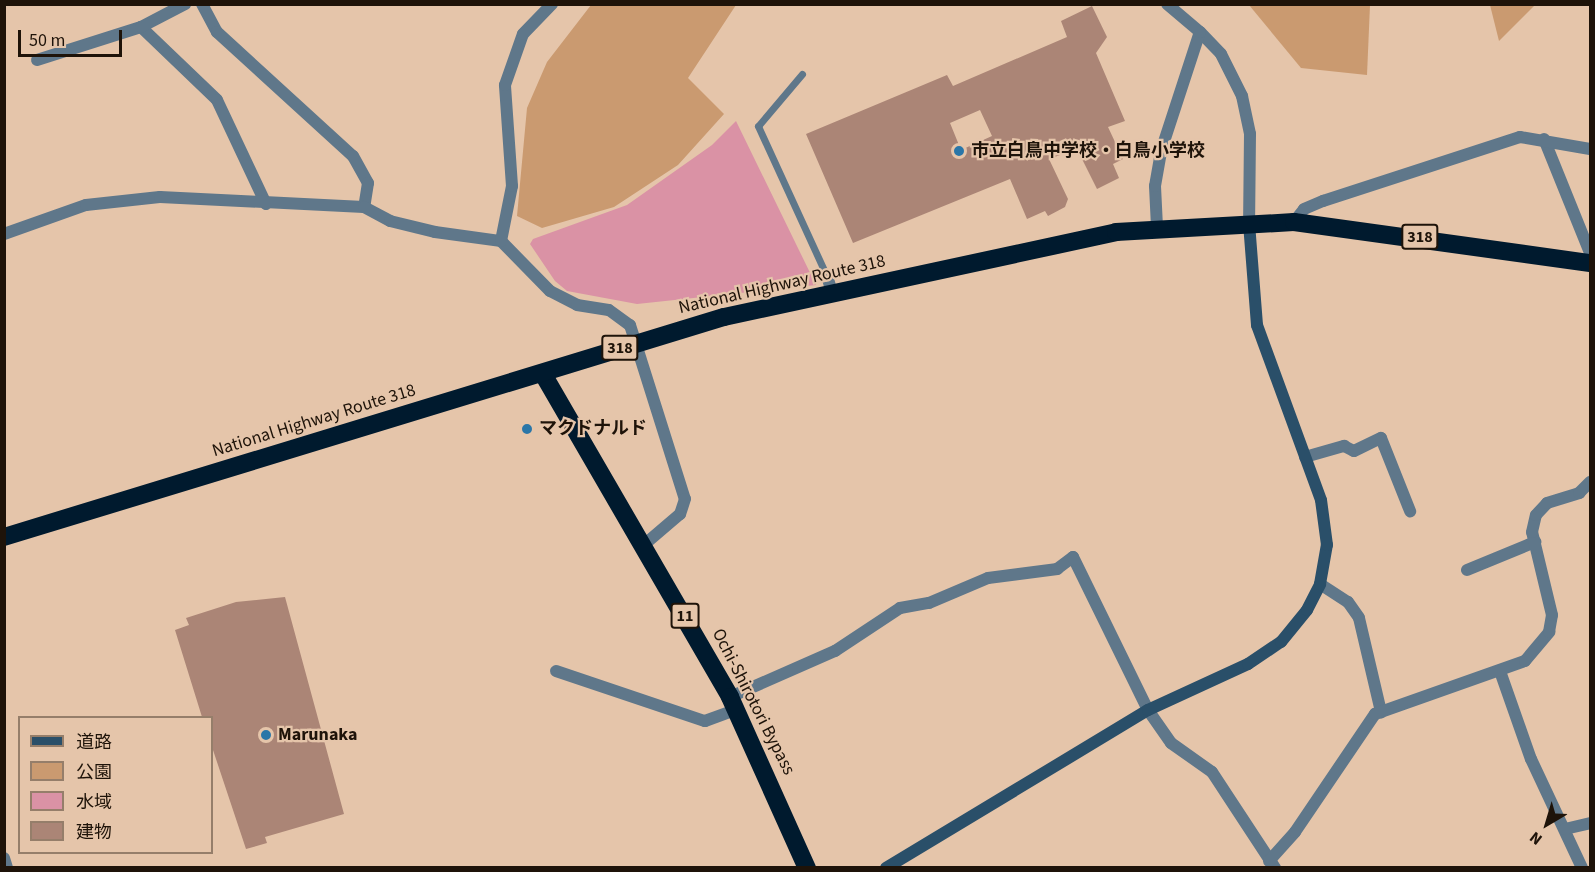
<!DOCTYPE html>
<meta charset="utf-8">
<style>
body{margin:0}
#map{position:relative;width:1595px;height:872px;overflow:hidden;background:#e5c5aa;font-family:"Source Sans 3","Noto Sans JP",sans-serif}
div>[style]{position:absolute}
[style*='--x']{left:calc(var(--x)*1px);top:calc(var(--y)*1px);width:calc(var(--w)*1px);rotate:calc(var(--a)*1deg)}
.green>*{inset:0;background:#ca9a70}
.water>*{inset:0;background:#da92a5}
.building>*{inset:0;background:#ab8576}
.lane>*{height:7px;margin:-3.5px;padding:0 3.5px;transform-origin:3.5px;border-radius:3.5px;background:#5f778a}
.street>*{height:12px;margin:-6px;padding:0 6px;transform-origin:6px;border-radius:6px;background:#5f778a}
.secondary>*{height:12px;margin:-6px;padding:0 6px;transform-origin:6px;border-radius:6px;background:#2a4f69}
.highway>*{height:18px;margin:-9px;padding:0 9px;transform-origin:9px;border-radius:9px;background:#001a2e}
.dots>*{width:16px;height:16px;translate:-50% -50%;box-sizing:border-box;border:3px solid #e5c5aa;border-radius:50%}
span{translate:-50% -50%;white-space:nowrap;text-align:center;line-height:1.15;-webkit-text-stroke:4.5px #e5c5aa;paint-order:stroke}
.shield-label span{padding:2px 4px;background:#e5c5aa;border:2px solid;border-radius:4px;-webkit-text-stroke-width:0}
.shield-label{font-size:16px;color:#1e1309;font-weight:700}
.poi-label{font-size:18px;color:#1e1309;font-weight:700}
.left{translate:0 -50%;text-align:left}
.street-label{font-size:18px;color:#1e1309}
.frame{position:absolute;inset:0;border:6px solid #1e1309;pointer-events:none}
.legend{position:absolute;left:18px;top:716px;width:195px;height:138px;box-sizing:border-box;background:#e5c5aa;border:2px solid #957e6a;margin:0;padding:8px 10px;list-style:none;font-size:18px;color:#1e1309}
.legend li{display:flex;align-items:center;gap:12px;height:30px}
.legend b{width:30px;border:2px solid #957e6a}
.north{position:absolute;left:1517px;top:794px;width:60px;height:60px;-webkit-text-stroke:4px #e5c5aa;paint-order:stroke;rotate:218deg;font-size:16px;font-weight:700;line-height:24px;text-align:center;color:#1e1309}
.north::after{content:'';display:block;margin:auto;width:21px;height:27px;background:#1e1309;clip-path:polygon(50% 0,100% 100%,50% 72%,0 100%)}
.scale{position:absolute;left:18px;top:30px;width:104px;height:27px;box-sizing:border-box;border:3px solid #1e1309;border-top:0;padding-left:8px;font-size:18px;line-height:21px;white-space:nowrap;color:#1e1309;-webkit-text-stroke:4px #e5c5aa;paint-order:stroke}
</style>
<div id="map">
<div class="green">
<div style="clip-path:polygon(591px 5px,736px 5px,688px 78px,724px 114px,678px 165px,614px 207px,542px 228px,517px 216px,527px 108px,547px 62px)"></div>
<div style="clip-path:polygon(1249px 5px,1370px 5px,1367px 75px,1301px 68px)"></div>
<div style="clip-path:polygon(1490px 5px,1490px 4px,1535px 5px,1499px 41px)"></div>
</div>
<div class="water">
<div style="clip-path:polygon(736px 121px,816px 285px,637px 304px,567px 291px,555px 281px,530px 244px,533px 239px,627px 205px,712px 145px)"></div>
</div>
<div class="building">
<div style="clip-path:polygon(evenodd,1092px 6px,1107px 37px,1096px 53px,1125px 121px,1108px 127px,1123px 159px,1113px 164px,1119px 178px,1097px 189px,1077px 149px,1049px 159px,1068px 199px,1065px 207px,1048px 216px,1045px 211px,1027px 219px,1010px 179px,853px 243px,806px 134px,947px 75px,953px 86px,1067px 37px,1061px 21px,1092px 6px,980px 110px,992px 136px,961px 150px,950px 123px,980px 110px)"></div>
<div style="clip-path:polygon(285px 597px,344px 814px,265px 837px,267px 843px,246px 849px,212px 747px,212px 717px,202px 717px,175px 630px,189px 625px,186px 618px,236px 602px)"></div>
</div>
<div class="lane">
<div style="--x:802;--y:74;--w:68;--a:130.2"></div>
<div style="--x:758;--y:126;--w:168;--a:65.4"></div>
</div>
<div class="street">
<div style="--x:202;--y:4;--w:32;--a:62"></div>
<div style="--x:217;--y:32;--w:184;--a:42.4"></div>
<div style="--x:353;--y:156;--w:31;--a:61"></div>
<div style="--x:368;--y:183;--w:24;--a:99"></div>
<div style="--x:141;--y:27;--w:105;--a:43.8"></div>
<div style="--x:217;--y:100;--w:115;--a:64.8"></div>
<div style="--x:1200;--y:32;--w:30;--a:46"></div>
<div style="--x:1221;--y:54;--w:47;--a:63.4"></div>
<div style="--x:1242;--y:96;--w:39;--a:78"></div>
<div style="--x:1250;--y:134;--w:89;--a:90.6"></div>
<div style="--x:37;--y:60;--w:109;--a:-17.6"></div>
<div style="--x:141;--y:27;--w:50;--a:-27.6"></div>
<div style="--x:1544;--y:139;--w:123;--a:68"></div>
<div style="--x:1294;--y:222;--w:16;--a:-52"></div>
<div style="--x:1304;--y:209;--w:21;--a:-23"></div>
<div style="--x:1323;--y:201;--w:207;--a:-18"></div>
<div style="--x:1520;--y:137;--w:71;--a:9.7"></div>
<div style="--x:1157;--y:227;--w:41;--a:-92.8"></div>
<div style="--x:1155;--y:186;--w:36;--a:-80"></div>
<div style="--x:1161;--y:151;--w:125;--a:-71.9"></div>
<div style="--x:1200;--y:32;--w:43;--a:-139.7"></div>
<div style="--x:4;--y:234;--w:87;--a:-19.5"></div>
<div style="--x:86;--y:205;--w:74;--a:-6.2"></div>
<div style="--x:160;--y:197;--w:204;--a:2.8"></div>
<div style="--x:364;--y:207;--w:30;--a:28"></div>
<div style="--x:390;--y:221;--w:46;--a:13.7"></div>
<div style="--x:435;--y:232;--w:67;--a:7.8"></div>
<div style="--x:501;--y:241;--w:70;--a:45.6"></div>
<div style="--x:550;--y:291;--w:30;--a:27"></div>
<div style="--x:577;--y:305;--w:32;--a:9"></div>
<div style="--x:609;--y:310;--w:26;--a:36"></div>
<div style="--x:630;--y:325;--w:182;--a:72.5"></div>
<div style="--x:685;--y:499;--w:16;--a:108"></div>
<div style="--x:680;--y:514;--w:45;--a:139.5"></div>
<div style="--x:501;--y:241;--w:56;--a:-78.7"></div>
<div style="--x:512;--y:186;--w:101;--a:-94"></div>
<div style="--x:505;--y:85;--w:54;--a:-70.6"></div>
<div style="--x:523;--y:34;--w:42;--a:-46"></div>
<div style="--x:828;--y:279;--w:15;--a:74"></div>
<div style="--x:1305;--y:457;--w:41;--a:-15.8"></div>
<div style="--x:1344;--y:446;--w:11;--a:27"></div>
<div style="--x:1354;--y:451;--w:30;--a:-26"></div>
<div style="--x:1381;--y:438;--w:79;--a:68.3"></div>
<div style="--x:1467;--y:570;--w:74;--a:-22.4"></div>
<div style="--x:1320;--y:584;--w:33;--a:33"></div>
<div style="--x:1348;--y:602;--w:19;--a:55"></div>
<div style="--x:1359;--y:618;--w:97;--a:76.8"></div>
<div style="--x:556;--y:671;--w:157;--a:18.6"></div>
<div style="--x:705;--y:721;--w:33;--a:-20"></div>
<div style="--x:1501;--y:674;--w:90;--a:70.6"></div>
<div style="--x:1531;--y:759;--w:120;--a:64.9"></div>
<div style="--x:730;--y:697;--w:115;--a:-23.7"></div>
<div style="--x:835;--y:651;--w:78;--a:-33.5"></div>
<div style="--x:900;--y:608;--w:29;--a:-10"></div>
<div style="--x:929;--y:603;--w:64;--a:-23"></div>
<div style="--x:988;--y:578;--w:70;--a:-7.4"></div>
<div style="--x:1057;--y:569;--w:20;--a:-37"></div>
<div style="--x:1073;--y:557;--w:170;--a:63.9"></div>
<div style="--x:1148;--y:710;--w:40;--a:55.1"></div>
<div style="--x:1171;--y:743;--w:50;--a:35.3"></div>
<div style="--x:1212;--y:772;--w:115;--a:56.7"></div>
<div style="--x:1565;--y:829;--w:26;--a:-13"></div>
<div style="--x:4;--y:858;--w:10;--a:73"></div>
<div style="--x:1269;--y:861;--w:39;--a:-48"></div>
<div style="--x:1295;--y:832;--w:143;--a:-55.9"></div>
<div style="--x:1375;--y:714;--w:159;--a:-19.5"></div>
<div style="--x:1525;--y:661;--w:38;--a:-50"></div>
<div style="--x:1549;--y:632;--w:17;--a:-80"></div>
<div style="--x:1552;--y:615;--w:85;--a:-103.5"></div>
<div style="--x:1532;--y:532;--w:17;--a:-77"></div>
<div style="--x:1536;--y:515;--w:16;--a:-47"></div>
<div style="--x:1547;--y:503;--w:34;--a:-17"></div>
<div style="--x:1579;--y:493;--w:16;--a:-45"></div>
</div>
<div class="secondary">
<div style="--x:886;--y:868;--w:306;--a:-31.1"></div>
<div style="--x:1148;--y:710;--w:110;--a:-24.7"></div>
<div style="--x:1248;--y:664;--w:40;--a:-34"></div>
<div style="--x:1281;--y:642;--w:41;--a:-50.9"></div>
<div style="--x:1307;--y:610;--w:29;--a:-63"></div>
<div style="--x:1320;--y:584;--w:40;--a:-80"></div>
<div style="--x:1327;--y:545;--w:45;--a:-97.6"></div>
<div style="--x:1321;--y:500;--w:186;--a:-110.1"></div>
<div style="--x:1257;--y:325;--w:102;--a:-94.5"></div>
</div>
<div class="highway">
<div style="--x:543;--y:374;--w:373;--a:59.9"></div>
<div style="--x:730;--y:697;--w:188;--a:65.8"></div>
<div style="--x:4;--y:537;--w:753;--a:-16.99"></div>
<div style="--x:724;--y:317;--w:401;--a:-12.2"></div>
<div style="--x:1116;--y:232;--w:178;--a:-3.2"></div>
<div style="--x:1294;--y:222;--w:299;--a:7.9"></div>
</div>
<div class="dots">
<div style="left:959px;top:151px;background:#2a76a8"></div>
<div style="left:527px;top:429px;background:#2a76a8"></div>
<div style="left:266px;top:735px;background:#2a76a8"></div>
</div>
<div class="shield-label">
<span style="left:1420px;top:237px">318</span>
<span style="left:620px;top:348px">318</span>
<span style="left:685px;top:616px">11</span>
</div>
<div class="poi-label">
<span class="left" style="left:971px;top:151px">市立白鳥中学校・白鳥小学校</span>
<span class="left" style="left:539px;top:429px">マクドナルド</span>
<span class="left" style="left:278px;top:735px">Marunaka</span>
</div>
<div class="street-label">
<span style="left:782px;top:285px;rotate:-13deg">National Highway Route 318</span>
<span style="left:314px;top:421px;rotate:-17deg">National Highway Route 318</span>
<span style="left:753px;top:702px;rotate:63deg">Ochi-Shirotori Bypass</span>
</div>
<div class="frame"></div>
<ul class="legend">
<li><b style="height:8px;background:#2a4f69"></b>道路</li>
<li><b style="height:16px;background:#ca9a70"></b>公園</li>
<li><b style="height:16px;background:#da92a5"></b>水域</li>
<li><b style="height:16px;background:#ab8576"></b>建物</li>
</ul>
<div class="north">N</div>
<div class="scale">50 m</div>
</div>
